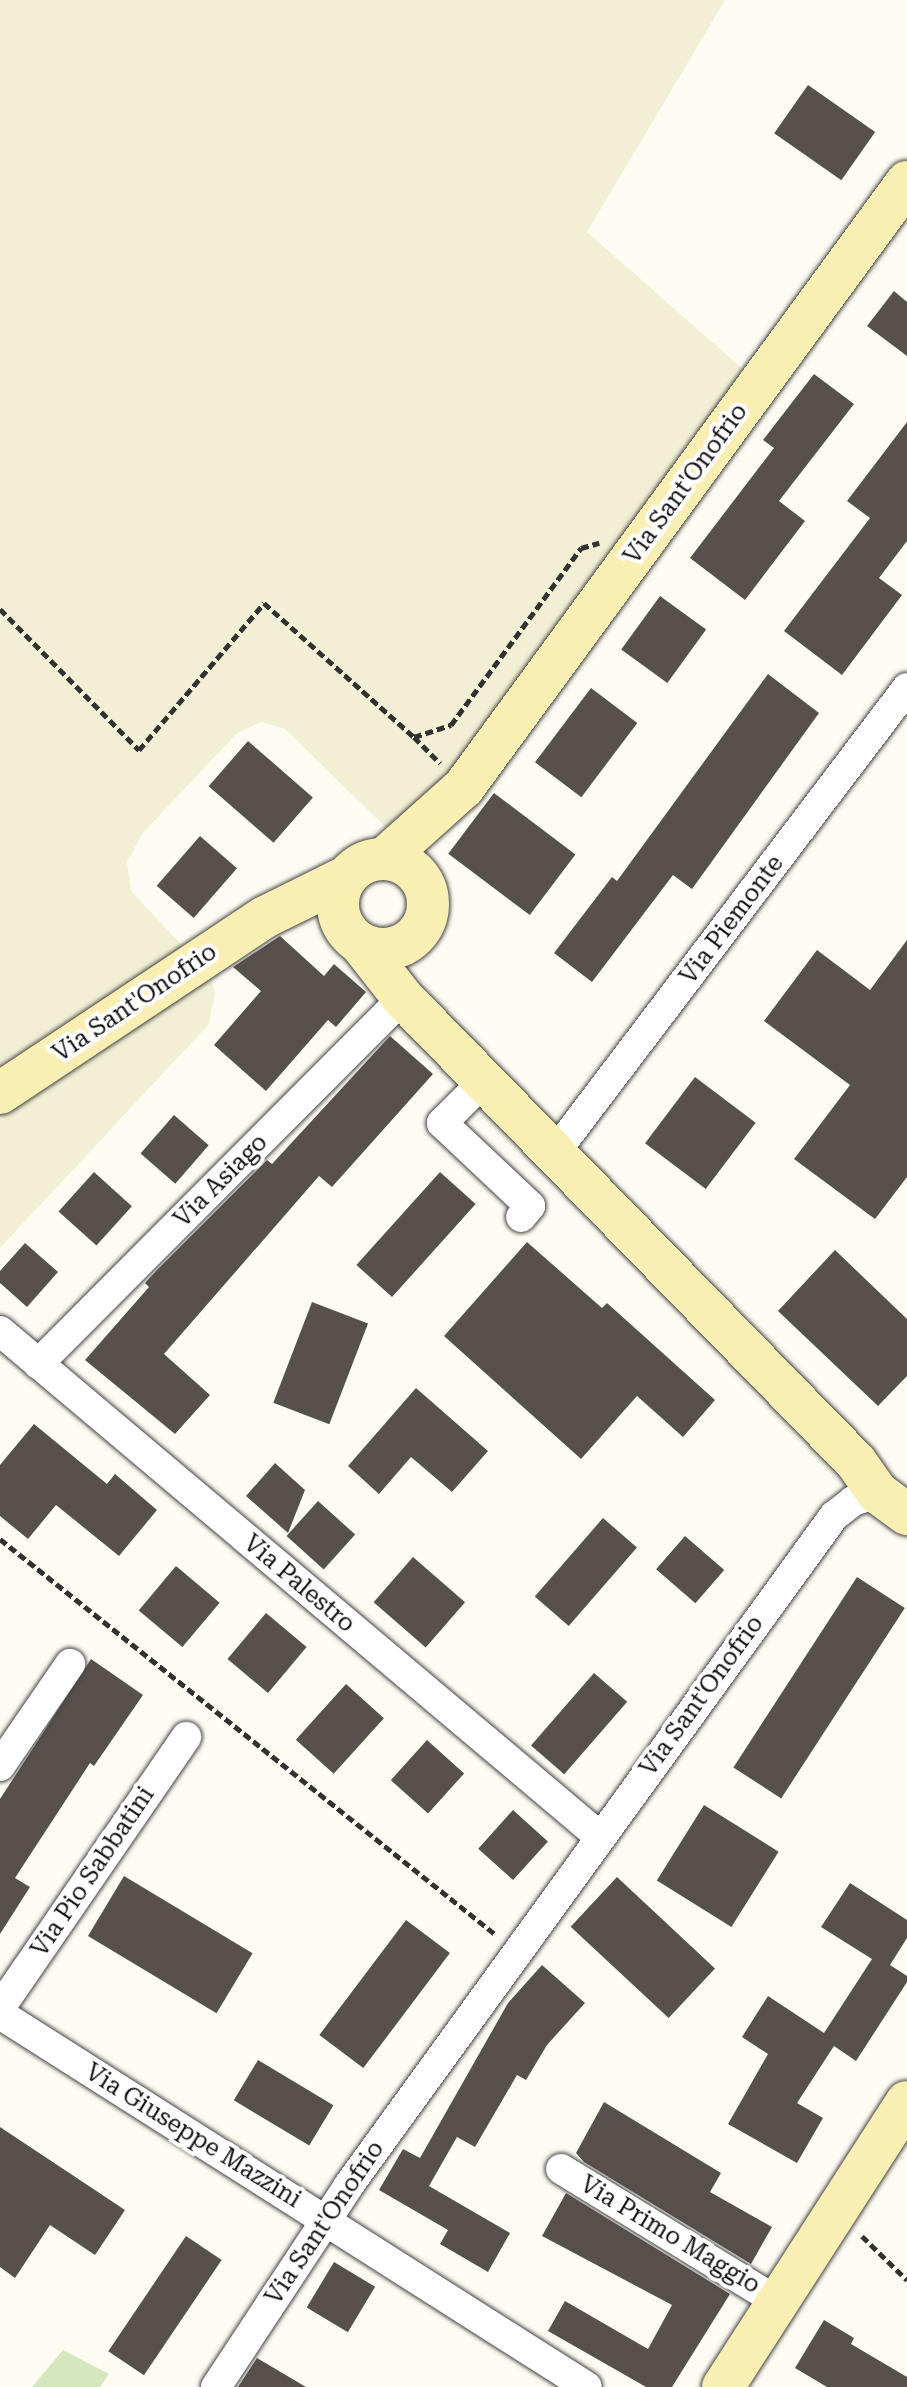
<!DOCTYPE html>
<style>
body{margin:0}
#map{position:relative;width:907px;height:2387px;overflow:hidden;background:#fefbf3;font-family:"Roboto Serif",serif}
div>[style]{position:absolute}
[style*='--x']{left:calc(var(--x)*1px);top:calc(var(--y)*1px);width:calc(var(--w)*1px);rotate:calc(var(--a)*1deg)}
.farmland>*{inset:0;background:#f3efd4}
.green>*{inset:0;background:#d5e7be}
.building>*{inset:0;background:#58504c;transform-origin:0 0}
.path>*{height:5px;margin-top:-2.5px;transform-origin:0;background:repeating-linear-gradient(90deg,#323232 0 8px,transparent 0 12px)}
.roads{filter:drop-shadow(0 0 2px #434343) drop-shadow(0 0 2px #434343)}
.street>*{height:30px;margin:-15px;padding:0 15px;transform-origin:15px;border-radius:15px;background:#fff}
.secondary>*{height:42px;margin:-21px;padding:0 21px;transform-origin:21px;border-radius:21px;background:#faefb2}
.secondary>.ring{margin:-21px;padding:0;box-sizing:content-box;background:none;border:42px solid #faefb2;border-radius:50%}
span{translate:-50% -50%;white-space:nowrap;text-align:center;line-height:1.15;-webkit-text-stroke:8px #fff;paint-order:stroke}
.street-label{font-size:24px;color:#101010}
</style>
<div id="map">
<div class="farmland">
<div style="clip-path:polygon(0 0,725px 0,587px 232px,744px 370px,403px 844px,285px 729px,261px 722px,237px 733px,142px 834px,127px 862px,131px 891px,210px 975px,215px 992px,209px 1024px,0 1248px)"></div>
</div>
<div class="green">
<div style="clip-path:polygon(63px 2350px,109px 2374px,100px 2387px,32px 2387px)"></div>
</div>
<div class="building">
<div style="left:808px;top:85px;width:82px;height:59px;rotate:35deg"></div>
<div style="clip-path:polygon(894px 291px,907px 302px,907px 356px,867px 326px)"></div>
<div style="clip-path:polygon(814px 374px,854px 404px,779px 501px,805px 521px,745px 600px,690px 558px,774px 448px,763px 440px)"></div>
<div style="clip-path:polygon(907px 422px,907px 541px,879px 578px,902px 595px,842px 675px,784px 631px,870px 518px,847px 501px)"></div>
<div style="left:660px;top:596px;width:57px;height:66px;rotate:36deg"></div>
<div style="clip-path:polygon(768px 674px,819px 713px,692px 889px,673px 875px,592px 982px,554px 953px,612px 877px,617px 881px)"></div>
<div style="left:591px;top:688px;width:58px;height:93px;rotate:37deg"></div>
<div style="left:248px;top:741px;width:86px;height:60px;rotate:41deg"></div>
<div style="left:494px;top:793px;width:102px;height:76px;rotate:37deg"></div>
<div style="left:200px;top:836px;width:49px;height:66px;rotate:41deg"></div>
<div style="clip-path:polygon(280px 936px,324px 976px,334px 964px,366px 992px,336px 1027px,328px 1020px,266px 1091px,214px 1045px,261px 991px,233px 967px)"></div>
<div style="clip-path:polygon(907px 940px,907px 1177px,875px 1219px,794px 1159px,850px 1085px,764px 1021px,817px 950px,870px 990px)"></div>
<div style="clip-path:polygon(390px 1036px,433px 1074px,332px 1187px,319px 1176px,164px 1354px,210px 1395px,175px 1434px,85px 1360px,149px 1287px,145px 1283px,156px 1271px,267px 1160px,272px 1164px)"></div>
<div style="left:695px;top:1077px;width:76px;height:83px;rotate:37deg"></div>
<div style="left:174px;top:1115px;width:46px;height:51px;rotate:41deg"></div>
<div style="left:94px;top:1172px;width:51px;height:53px;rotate:42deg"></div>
<div style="left:440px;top:1172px;width:48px;height:125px;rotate:42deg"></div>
<div style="clip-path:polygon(527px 1242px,602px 1308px,607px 1303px,715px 1400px,683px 1437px,637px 1396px,581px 1459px,444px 1336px)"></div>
<div style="clip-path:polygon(25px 1243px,58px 1272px,27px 1307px,0 1283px,0 1271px)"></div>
<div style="clip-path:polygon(835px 1250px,907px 1319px,907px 1376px,878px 1406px,778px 1311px)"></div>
<div style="left:312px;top:1302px;width:60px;height:108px;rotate:21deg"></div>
<div style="clip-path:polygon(416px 1388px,488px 1451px,452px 1492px,411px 1457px,379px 1494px,348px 1466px)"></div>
<div style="clip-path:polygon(34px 1424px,107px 1484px,115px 1474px,157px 1510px,119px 1556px,56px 1505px,28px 1539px,0 1516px,0 1465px)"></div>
<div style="clip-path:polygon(275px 1463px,305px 1490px,288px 1533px,246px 1496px)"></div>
<div style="left:318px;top:1501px;width:50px;height:47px;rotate:42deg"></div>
<div style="left:603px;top:1518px;width:45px;height:104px;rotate:41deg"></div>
<div style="left:685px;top:1536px;width:52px;height:44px;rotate:41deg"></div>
<div style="left:413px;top:1557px;width:69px;height:60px;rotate:41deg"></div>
<div style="left:176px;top:1566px;width:57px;height:58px;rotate:40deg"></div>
<div style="left:857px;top:1577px;width:57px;height:227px;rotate:33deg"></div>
<div style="left:266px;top:1613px;width:53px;height:60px;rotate:40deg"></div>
<div style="clip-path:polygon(91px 1659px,143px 1695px,94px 1766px,90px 1763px,15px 1878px,30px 1887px,0 1934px,0 1799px)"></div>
<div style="left:594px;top:1673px;width:44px;height:96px;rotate:41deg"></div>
<div style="left:346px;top:1684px;width:51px;height:75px;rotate:42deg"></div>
<div style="left:427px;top:1740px;width:50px;height:54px;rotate:42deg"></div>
<div style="left:704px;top:1805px;width:88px;height:89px;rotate:32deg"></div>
<div style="left:513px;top:1810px;width:47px;height:52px;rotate:42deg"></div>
<div style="left:124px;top:1876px;width:150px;height:70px;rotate:31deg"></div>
<div style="left:617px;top:1877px;width:134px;height:68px;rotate:43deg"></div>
<div style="clip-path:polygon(850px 1883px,907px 1920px,907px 1938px,890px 1965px,907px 1976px,907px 1982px,856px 2061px,834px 2046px,797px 2103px,823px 2118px,797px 2163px,728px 2124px,768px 2054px,742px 2037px,768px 1996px,824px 2033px,872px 1959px,821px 1927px)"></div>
<div style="left:406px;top:1920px;width:55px;height:144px;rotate:37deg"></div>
<div style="clip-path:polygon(542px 1965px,585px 2003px,547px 2045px,526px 2080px,517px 2075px,475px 2147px,457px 2137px,429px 2186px,510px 2233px,488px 2272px,440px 2244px,448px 2230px,379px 2190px,403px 2149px,420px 2158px,508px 2003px)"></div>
<div style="left:258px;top:2060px;width:88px;height:47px;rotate:31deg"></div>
<div style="clip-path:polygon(604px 2102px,721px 2173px,710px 2192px,772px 2227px,751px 2264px,584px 2162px,576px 2153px)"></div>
<div style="clip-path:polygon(0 2127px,125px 2210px,95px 2255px,50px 2225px,15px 2278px,0 2267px)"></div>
<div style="clip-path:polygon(566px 2193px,730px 2294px,672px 2387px,646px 2387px,548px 2331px,565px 2301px,648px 2349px,672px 2305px,542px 2236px)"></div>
<div style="left:186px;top:2236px;width:43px;height:139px;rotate:34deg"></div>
<div style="left:334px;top:2262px;width:48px;height:53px;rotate:31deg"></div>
<div style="clip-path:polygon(824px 2320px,854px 2338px,851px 2344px,907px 2377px,907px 2387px,827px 2387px,795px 2368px)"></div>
<div style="clip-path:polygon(257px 2358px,306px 2387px,238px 2387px)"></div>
</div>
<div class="path">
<div style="--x:0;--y:609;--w:198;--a:45.4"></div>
<div style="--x:139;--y:750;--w:193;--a:-49.6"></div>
<div style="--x:264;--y:603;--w:201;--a:41.8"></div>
<div style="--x:414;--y:737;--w:39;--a:-18"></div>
<div style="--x:451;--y:725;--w:220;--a:-53.7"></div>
<div style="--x:581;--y:548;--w:19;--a:-16"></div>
<div style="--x:414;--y:737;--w:37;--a:45"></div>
<div style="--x:0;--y:1539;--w:633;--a:38.59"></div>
<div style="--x:862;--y:2236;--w:63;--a:44.4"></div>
</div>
<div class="roads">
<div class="street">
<div style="--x:485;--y:1080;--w:61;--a:135"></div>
<div style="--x:442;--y:1123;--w:121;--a:43.3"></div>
<div style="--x:530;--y:1206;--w:14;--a:129"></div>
<div style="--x:556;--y:1151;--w:581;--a:-52.83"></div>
<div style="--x:0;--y:1331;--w:783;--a:40.13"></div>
<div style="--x:38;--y:1364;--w:517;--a:-45.08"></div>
<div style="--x:0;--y:1766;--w:124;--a:-55.5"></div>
<div style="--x:0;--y:2008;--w:329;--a:-55.5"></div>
<div style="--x:0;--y:2014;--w:695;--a:32.43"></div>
<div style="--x:561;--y:2169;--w:255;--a:31.5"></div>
<div style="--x:216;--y:2387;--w:242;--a:-56.6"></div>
<div style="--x:349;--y:2185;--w:826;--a:-54.06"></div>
<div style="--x:834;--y:1516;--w:24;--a:-38"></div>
<div style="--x:853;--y:1501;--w:26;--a:-18"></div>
</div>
<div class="secondary">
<div style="--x:385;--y:858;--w:106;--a:-41.9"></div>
<div style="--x:464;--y:787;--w:750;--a:-53.79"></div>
<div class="ring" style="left:338px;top:859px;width:48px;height:48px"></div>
<div style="--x:360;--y:943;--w:70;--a:52"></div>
<div style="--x:403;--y:998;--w:648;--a:45.69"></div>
<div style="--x:856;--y:1462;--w:38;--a:55"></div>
<div style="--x:878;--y:1493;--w:36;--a:36"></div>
<div style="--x:0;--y:1093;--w:318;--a:-33.6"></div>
<div style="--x:265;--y:917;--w:90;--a:-26.3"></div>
<div style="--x:723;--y:2387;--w:339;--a:-57.2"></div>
</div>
</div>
<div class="street-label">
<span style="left:686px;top:484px;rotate:-54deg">Via Sant'Onofrio</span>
<span style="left:732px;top:920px;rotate:-53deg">Via Piemonte</span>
<span style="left:135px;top:1003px;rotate:-34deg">Via Sant'Onofrio</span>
<span style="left:221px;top:1181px;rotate:-45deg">Via Asiago</span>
<span style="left:299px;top:1584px;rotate:40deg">Via Palestro</span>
<span style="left:702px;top:1696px;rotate:-54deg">Via Sant'Onofrio</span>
<span style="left:93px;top:1872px;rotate:-56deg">Via Pio Sabbatini</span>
<span style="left:193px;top:2136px;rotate:32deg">Via Giuseppe Mazzini</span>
<span style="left:325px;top:2223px;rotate:-56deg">Via Sant'Onofrio</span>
<span style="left:670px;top:2235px;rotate:31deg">Via Primo Maggio</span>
</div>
</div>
